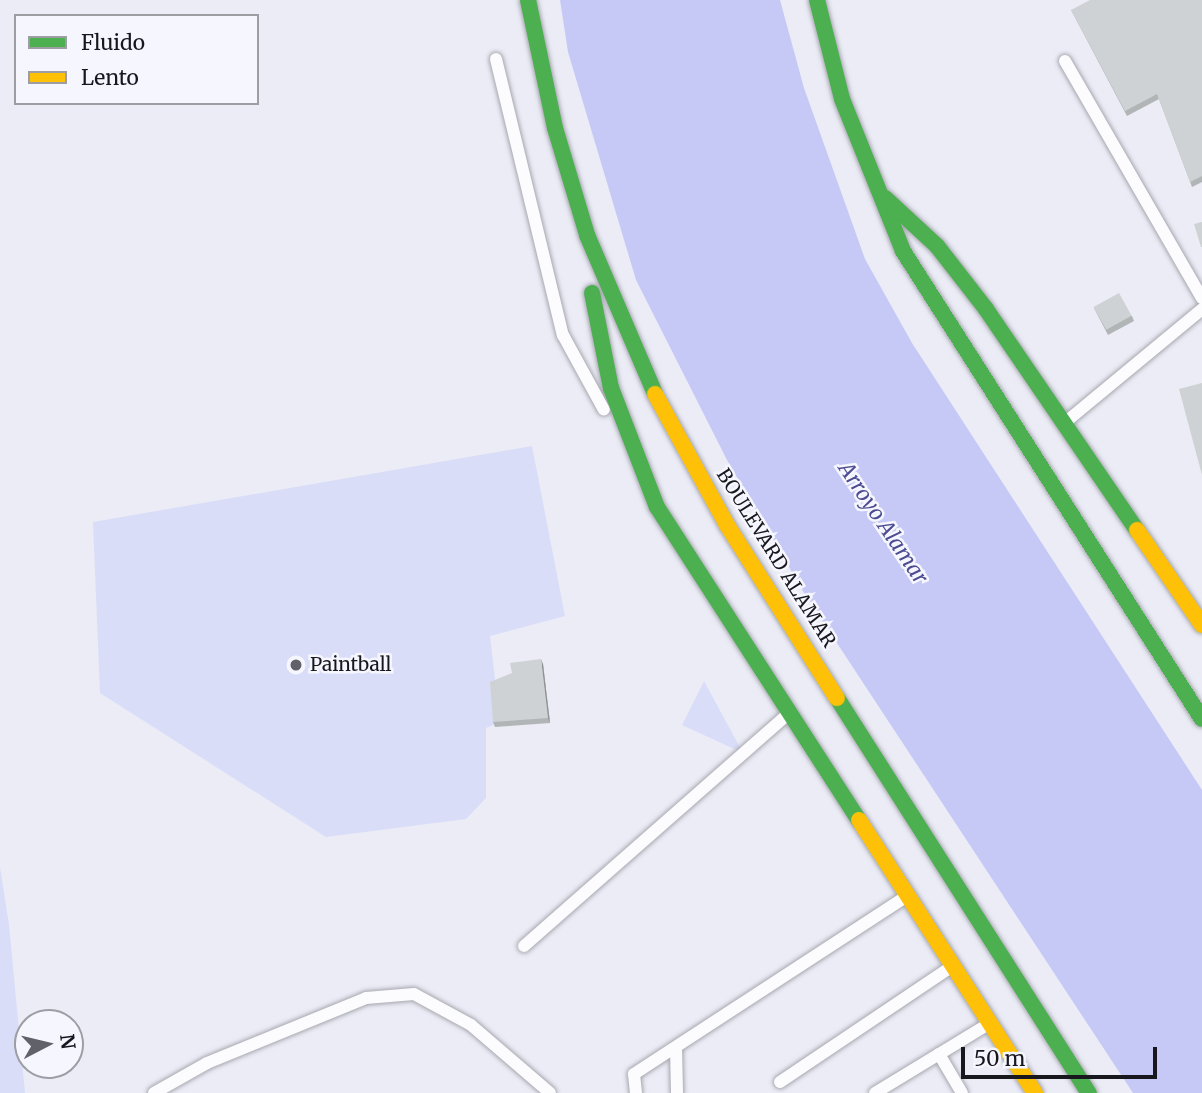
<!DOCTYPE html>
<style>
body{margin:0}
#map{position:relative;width:1202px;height:1093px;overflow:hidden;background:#ebecf6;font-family:Merriweather,serif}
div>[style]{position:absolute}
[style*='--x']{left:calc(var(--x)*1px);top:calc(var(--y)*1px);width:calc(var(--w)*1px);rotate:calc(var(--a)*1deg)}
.green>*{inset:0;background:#daddf8}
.water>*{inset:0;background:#c6c9f5}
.roads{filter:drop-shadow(0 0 2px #a7a8af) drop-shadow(0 0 2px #a7a8af)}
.lane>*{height:12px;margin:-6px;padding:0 6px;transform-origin:6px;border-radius:6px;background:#fcfcfe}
.fast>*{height:16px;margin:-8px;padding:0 8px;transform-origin:8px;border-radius:8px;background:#4caf50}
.slow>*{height:16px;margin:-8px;padding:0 8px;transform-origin:8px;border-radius:8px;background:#ffc107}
.wall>*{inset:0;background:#b1b5b6}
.shaded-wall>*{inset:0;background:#909394}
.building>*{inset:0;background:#ced2d4;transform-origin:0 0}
.dots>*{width:19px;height:19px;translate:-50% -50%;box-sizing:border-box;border:4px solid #f6f7fe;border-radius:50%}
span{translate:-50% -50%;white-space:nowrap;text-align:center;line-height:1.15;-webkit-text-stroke:5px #f6f7fe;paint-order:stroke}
.street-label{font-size:19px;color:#17171d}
.poi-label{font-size:19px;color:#17171d}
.left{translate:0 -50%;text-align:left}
.water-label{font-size:21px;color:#4d4c92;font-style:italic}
.legend{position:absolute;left:14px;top:14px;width:245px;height:91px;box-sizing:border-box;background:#f6f7fe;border:2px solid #9d9da4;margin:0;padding:9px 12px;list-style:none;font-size:21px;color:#17171d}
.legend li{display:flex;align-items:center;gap:14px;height:35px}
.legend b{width:35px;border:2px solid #9d9da4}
.north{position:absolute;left:14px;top:1009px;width:70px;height:70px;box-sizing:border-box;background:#f6f7fe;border:2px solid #9d9da4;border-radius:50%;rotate:83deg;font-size:19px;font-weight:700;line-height:28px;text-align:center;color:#17171d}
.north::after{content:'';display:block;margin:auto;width:24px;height:32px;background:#616269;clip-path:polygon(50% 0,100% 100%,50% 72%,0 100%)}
.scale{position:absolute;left:961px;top:1047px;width:196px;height:32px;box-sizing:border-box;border:4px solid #17171d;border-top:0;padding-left:9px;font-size:21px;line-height:24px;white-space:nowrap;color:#17171d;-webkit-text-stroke:5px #f6f7fe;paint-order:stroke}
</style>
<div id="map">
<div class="green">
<div style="clip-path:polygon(532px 446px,565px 616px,490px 636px,500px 722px,486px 728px,486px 798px,466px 819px,326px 837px,100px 693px,93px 522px)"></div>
<div style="clip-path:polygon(704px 681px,743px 753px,682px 725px)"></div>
<div style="clip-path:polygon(0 867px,9px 925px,25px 1093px,0 1093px)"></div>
</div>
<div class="water">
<div style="clip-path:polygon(560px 0,780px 0,804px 88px,865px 259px,912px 343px,1202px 790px,1202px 1093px,1133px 1093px,804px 593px,727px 460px,636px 280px,568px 52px)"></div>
</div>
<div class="roads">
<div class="lane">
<div style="--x:496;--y:59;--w:284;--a:76.4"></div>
<div style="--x:563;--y:335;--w:85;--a:61.3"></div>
<div style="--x:1065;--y:61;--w:274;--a:60"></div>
<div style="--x:1068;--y:420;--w:174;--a:-39.6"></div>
<div style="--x:524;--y:946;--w:350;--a:-41.3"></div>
<div style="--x:676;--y:1048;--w:45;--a:88.7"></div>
<div style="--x:939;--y:1054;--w:45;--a:59.5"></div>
<div style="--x:780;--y:1082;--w:202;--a:-33.9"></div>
<div style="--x:154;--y:1093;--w:61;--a:-29.5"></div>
<div style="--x:207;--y:1063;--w:172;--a:-22.2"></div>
<div style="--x:366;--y:998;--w:48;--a:-4.8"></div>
<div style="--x:414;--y:994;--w:65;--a:28.5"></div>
<div style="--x:471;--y:1025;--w:104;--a:40.7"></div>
<div style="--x:636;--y:1093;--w:19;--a:-96"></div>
<div style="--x:634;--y:1074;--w:322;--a:-33.1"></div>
<div style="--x:875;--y:1093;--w:129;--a:-31.3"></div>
</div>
<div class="fast">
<div style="--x:528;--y:0;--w:131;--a:78.1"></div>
<div style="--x:555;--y:128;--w:112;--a:73.3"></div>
<div style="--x:587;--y:235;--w:173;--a:66.8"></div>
<div style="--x:817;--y:0;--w:102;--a:75.8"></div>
<div style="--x:842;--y:99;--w:164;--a:68.1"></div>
<div style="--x:903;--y:251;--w:555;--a:57.43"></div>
<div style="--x:885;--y:198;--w:71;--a:42.7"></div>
<div style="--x:937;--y:246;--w:80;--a:52.1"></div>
<div style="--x:986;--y:309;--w:268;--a:55.7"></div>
<div style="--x:592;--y:293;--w:97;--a:78.7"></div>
<div style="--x:611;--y:388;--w:128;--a:68.9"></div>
<div style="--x:657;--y:507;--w:373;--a:57.2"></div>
<div style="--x:837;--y:698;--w:469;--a:57.5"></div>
</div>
<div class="slow">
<div style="--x:655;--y:394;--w:149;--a:61.2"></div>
<div style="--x:727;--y:525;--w:205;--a:57.6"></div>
<div style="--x:1137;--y:530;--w:115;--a:55.6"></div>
<div style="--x:859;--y:820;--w:325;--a:57.2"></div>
</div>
</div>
<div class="wall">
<div style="clip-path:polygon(1202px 0,1202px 182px,1192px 187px,1159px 99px,1127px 116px,1071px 10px)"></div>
<div style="clip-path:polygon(1094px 308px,1132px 316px,1134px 321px,1108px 335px)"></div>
<div style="clip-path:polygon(543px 664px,550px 723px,495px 727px,493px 722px)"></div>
</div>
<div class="shaded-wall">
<div style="clip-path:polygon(541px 659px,543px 664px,550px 723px,548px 718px)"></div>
</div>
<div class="building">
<div style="clip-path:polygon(1090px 0,1202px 0,1202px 176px,1190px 182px,1157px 94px,1125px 111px,1071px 10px)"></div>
<div style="clip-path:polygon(1202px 222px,1202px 247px,1201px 247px,1194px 224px)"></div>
<div style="left:1119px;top:293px;width:26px;height:29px;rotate:61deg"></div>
<div style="clip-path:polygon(1202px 383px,1202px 475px,1179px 389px)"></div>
<div style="clip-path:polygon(541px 659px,548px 718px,493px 722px,490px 682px,512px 673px,510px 663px)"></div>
</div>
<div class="dots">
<div style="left:296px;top:665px;background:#616269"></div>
</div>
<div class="street-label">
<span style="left:776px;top:558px;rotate:58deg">BOULEVARD ALAMAR</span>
</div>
<div class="poi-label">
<span class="left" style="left:310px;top:665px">Paintball</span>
</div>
<div class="water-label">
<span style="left:883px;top:523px;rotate:56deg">Arroyo Alamar</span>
</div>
<ul class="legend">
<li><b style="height:9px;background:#4caf50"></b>Fluido</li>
<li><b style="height:9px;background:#ffc107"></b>Lento</li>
</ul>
<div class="north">N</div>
<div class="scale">50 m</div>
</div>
